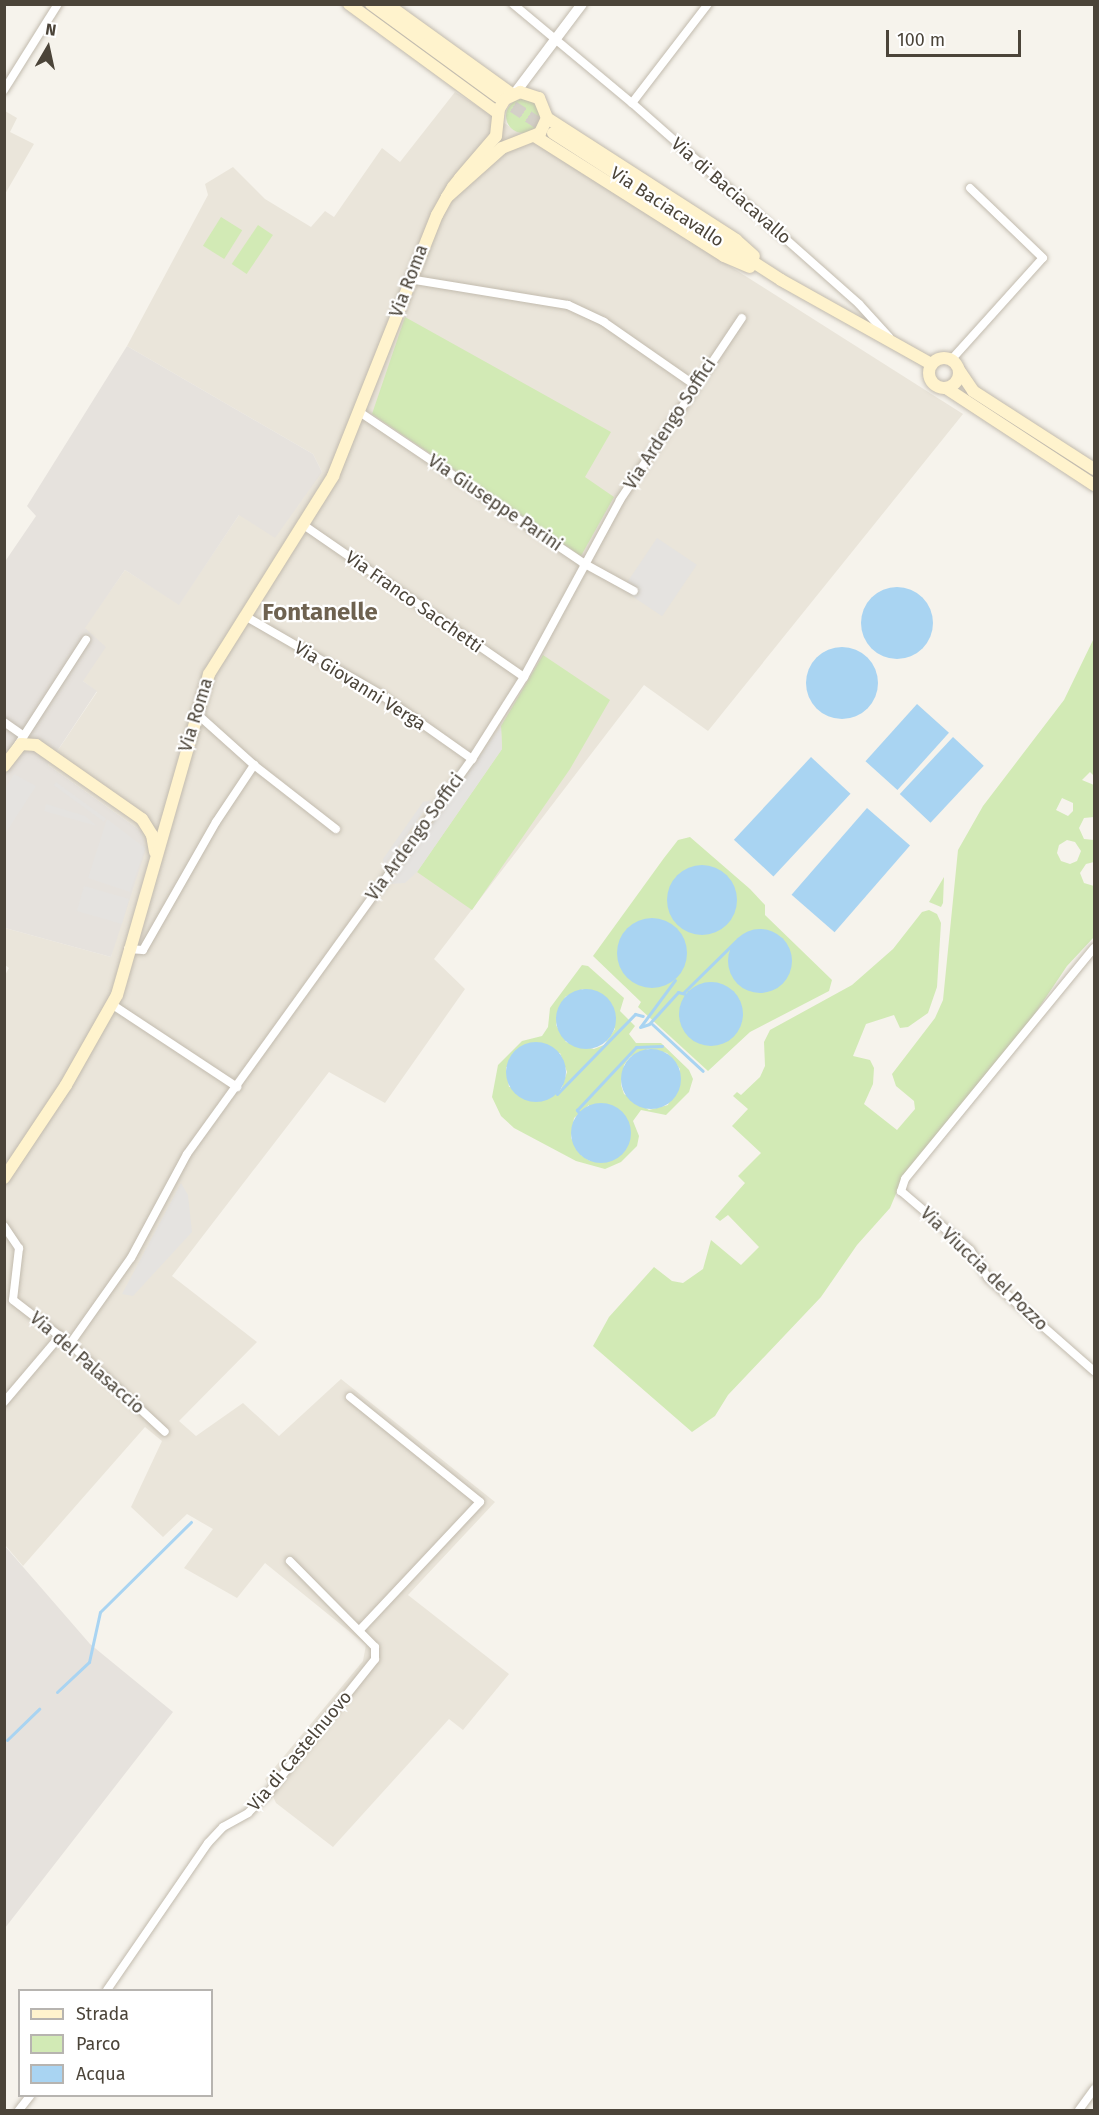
<!DOCTYPE html>
<style>
body{margin:0}
#map{position:relative;width:1099px;height:2115px;overflow:hidden;background:#f6f3ec;font-family:"Fira Sans",sans-serif}
div>[style]{position:absolute}
[style*='--x']{left:calc(var(--x)*1px);top:calc(var(--y)*1px);width:calc(var(--w)*1px);rotate:calc(var(--a)*1deg)}
.residential>*{inset:0;background:#eae5da}
.industrial>*{inset:0;background:#e6e2dd}
.green>*{inset:0;background:#d2eab5;transform-origin:0 0}
.round{border-radius:50%}
.parking>*{inset:0;background:#e5e3e0;transform-origin:0 0}
.water>*{inset:0;background:#a9d4f2;transform-origin:0 0}
.stream>*{height:3px;margin:-1.5px;padding:0 1.5px;transform-origin:1.5px;border-radius:1.5px;background:#a9d4f2}
.secondary-tunnel>*{height:12px;margin-top:-6px;transform-origin:0;background:repeating-linear-gradient(90deg,#d4d0c8 0 12px,transparent 0 18px)}
.roads{filter:drop-shadow(0 0 2px #c2bbae) drop-shadow(0 0 2px #c2bbae)}
.minor>*{height:8px;margin:-4px;padding:0 4px;transform-origin:4px;border-radius:4px;background:#fff}
.tertiary>*{height:10px;margin:-5px;padding:0 5px;transform-origin:5px;border-radius:5px;background:#fff}
.secondary>*{height:12px;margin:-6px;padding:0 6px;transform-origin:6px;border-radius:6px;background:#fff3cd}
.secondary>.ring{margin:-6px;padding:0;box-sizing:content-box;background:none;border:12px solid #fff3cd;border-radius:50%}
span{translate:-50% -50%;white-space:nowrap;text-align:center;line-height:1.15;-webkit-text-stroke:4.5px #fff;paint-order:stroke}
.street-label{font-size:18px;color:#4b4439}
.district-label{font-size:24px;color:#6e6250;font-weight:700}
.frame{position:absolute;inset:0;border:6px solid #4b4439;pointer-events:none}
.legend{position:absolute;left:18px;top:1989px;width:195px;height:108px;box-sizing:border-box;background:#fff;border:2px solid #b7b4b0;margin:0;padding:8px 10px;list-style:none;font-size:18px;color:#4b4439}
.legend li{display:flex;align-items:center;gap:12px;height:30px}
.legend b{width:30px;border:2px solid #b7b4b0}
.north{position:absolute;left:18px;top:18px;width:60px;height:60px;-webkit-text-stroke:4px #fff;paint-order:stroke;rotate:9deg;font-size:16px;font-weight:700;line-height:24px;text-align:center;color:#4b4439}
.north::after{content:'';display:block;margin:auto;width:21px;height:27px;background:#4b4439;clip-path:polygon(50% 0,100% 100%,50% 72%,0 100%)}
.scale{position:absolute;left:886px;top:30px;width:135px;height:27px;box-sizing:border-box;border:3px solid #4b4439;border-top:0;padding-left:8px;font-size:18px;line-height:21px;white-space:nowrap;color:#4b4439;-webkit-text-stroke:4px #fff;paint-order:stroke}
</style>
<div id="map">
<div class="residential">
<div style="clip-path:polygon(455px 92px,963px 414px,708px 731px,644px 685px,434px 959px,465px 989px,385px 1103px,329px 1072px,172px 1276px,257px 1342px,179px 1421px,196px 1436px,243px 1403px,279px 1436px,341px 1379px,495px 1502px,408px 1595px,509px 1674px,463px 1730px,449px 1719px,333px 1847px,276px 1803px,265px 1779px,363px 1661px,366px 1645px,265px 1563px,237px 1598px,184px 1568px,213px 1529px,187px 1514px,163px 1537px,131px 1507px,162px 1441px,145px 1427px,23px 1566px,5px 1545px,4px 977px,9px 968px,5px 965px,5px 928px,111px 957px,141px 831px,48px 765px,97px 692px,83px 681px,84px 628px,125px 570px,179px 604px,239px 515px,322px 472px,313px 454px,127px 346px,208px 195px,205px 184px,233px 167px,265px 199px,311px 227px,325px 211px,334px 217px,382px 148px,400px 162px)"></div>
<div style="clip-path:polygon(5px 111px,17px 118px,10px 132px,34px 144px,5px 194px)"></div>
</div>
<div class="industrial">
<div style="clip-path:polygon(127px 346px,313px 454px,322px 472px,275px 538px,239px 515px,179px 605px,125px 570px,85px 628px,106px 647px,83px 681px,97px 691px,48px 765px,141px 831px,146px 849px,111px 957px,5px 928px,4px 563px,36px 516px,27px 506px)"></div>
<div style="clip-path:polygon(4px 1545px,90px 1644px,173px 1712px,5px 1928px)"></div>
</div>
<div class="green">
<div class="round" style="left:506px;top:99px;width:34px;height:34px"></div>
<div style="left:221px;top:217px;width:25px;height:34px;rotate:32deg"></div>
<div style="left:258px;top:225px;width:18px;height:47px;rotate:34deg"></div>
<div style="clip-path:polygon(405px 317px,611px 432px,585px 477px,614px 497px,581px 556px,372px 414px)"></div>
<div style="clip-path:polygon(evenodd,1094px 638px,1094px 776px,1090px 772px,1082px 780px,1094px 785px,1094px 817px,1084px 818px,1079px 828px,1084px 839px,1094px 840px,1094px 862px,1086px 864px,1080px 873px,1084px 883px,1094px 886px,1094px 937px,1067px 966px,1024px 1030px,903px 1177px,890px 1208px,857px 1245px,821px 1297px,728px 1395px,715px 1416px,692px 1432px,593px 1346px,609px 1317px,654px 1267px,672px 1281px,683px 1283px,703px 1269px,711px 1240px,741px 1265px,759px 1247px,728px 1215px,720px 1221px,715px 1217px,745px 1183px,738px 1176px,761px 1153px,732px 1126px,748px 1109px,733px 1096px,737px 1092px,741px 1095px,760px 1077px,765px 1066px,764px 1042px,770px 1030px,852px 985px,893px 949px,922px 912px,929px 910px,937px 914px,941px 923px,937px 987px,928px 1013px,908px 1027px,900px 1028px,894px 1015px,866px 1024px,853px 1056px,870px 1060px,874px 1068px,873px 1084px,864px 1104px,897px 1130px,915px 1109px,914px 1101px,896px 1086px,892px 1074px,935px 1018px,943px 1000px,958px 850px,983px 806px,1064px 700px,1094px 638px,1062px 798px,1073px 803px,1073px 811px,1068px 816px,1056px 810px,1062px 798px,1094px 638px,1067px 840px,1075px 842px,1081px 851px,1077px 861px,1070px 864px,1061px 861px,1057px 853px,1059px 845px,1067px 840px)"></div>
<div style="clip-path:polygon(543px 655px,610px 700px,570px 769px,472px 910px,417px 872px,502px 749px,501px 726px)"></div>
<div style="clip-path:polygon(690px 837px,750px 889px,765px 905px,765px 915px,832px 980px,829px 991px,750px 1032px,708px 1071px,638px 1007px,641px 1002px,593px 956px,664px 858px,678px 840px)"></div>
<div style="clip-path:polygon(944px 877px,943px 903px,941px 907px,929px 902px)"></div>
<div style="clip-path:polygon(evenodd,582px 965px,588px 966px,624px 998px,620px 1011px,635px 1026px,629px 1034px,636px 1043px,661px 1043px,689px 1070px,693px 1079px,689px 1092px,666px 1115px,641px 1110px,633px 1121px,639px 1136px,637px 1146px,621px 1162px,605px 1169px,576px 1161px,514px 1128px,501px 1116px,492px 1097px,498px 1065px,522px 1041px,542px 1036px,548px 1027px,550px 1008px,582px 965px,583px 989px,615px 1029px,604px 1045px,594px 1049px,566px 1042px,556px 1025px,565px 997px,583px 989px,582px 965px,648px 1049px,667px 1053px,680px 1069px,668px 1105px,649px 1110px,624px 1094px,621px 1085px,624px 1065px,630px 1057px,648px 1049px,582px 965px,560px 1053px,567px 1072px,561px 1090px,509px 1087px,506px 1067px,560px 1053px,582px 965px,589px 1105px,590px 1161px,581px 1155px,571px 1138px,574px 1118px,589px 1105px)"></div>
</div>
<div class="parking">
<div style="left:657px;top:538px;width:48px;height:62px;rotate:34deg"></div>
<div style="clip-path:polygon(501px 726px,502px 749px,417px 872px,405px 883px,390px 884px)"></div>
<div style="clip-path:polygon(14px 774px,36px 786px,5px 834px,5px 789px)"></div>
<div style="left:56px;top:782px;width:62px;height:4px;rotate:36deg"></div>
<div style="clip-path:polygon(432px 800px,384px 867px,383px 859px,423px 802px)"></div>
<div style="clip-path:polygon(46px 804px,85px 816px,97px 826px,44px 811px)"></div>
<div style="clip-path:polygon(107px 819px,145px 848px,130px 892px,88px 878px)"></div>
<div style="left:84px;top:886px;width:47px;height:26px;rotate:16deg"></div>
<div style="clip-path:polygon(181px 1183px,188px 1195px,192px 1232px,133px 1296px,122px 1294px)"></div>
</div>
<div class="water">
<div class="round" style="left:861px;top:587px;width:72px;height:72px"></div>
<div class="round" style="left:806px;top:647px;width:72px;height:72px"></div>
<div style="left:917px;top:704px;width:43px;height:77px;rotate:42deg"></div>
<div style="left:953px;top:737px;width:42px;height:78px;rotate:43deg"></div>
<div style="left:811px;top:757px;width:54px;height:113px;rotate:43deg"></div>
<div style="left:867px;top:808px;width:57px;height:115px;rotate:41deg"></div>
<div class="round" style="left:667px;top:865px;width:70px;height:70px"></div>
<div class="round" style="left:617px;top:918px;width:70px;height:70px"></div>
<div class="round" style="left:728px;top:929px;width:64px;height:64px"></div>
<div class="round" style="left:679px;top:982px;width:64px;height:64px"></div>
<div class="round" style="left:556px;top:989px;width:60px;height:60px"></div>
<div class="round" style="left:506px;top:1042px;width:60px;height:60px"></div>
<div class="round" style="left:621px;top:1049px;width:60px;height:60px"></div>
<div class="round" style="left:571px;top:1103px;width:60px;height:60px"></div>
</div>
<div class="stream">
<div style="--x:683;--y:993;--w:74;--a:-44.5"></div>
<div style="--x:652;--y:1024;--w:69;--a:42.7"></div>
<div style="--x:641;--y:1026;--w:57;--a:-53.5"></div>
<div style="--x:640;--y:1027;--w:9;--a:-18"></div>
<div style="--x:649;--y:1024;--w:43;--a:-47.8"></div>
<div style="--x:678;--y:992;--w:7;--a:16"></div>
<div style="--x:557;--y:1094;--w:112;--a:-45.7"></div>
<div style="--x:635;--y:1014;--w:8;--a:14"></div>
<div style="--x:579;--y:1113;--w:4;--a:-124"></div>
<div style="--x:577;--y:1110;--w:86;--a:-46.9"></div>
<div style="--x:636;--y:1047;--w:26;--a:-2"></div>
<div style="--x:57;--y:1692;--w:44;--a:-43.2"></div>
<div style="--x:89;--y:1662;--w:51;--a:-77.6"></div>
<div style="--x:100;--y:1612;--w:128;--a:-44.7"></div>
<div style="--x:7;--y:1740;--w:45;--a:-44.1"></div>
</div>
<div class="secondary-tunnel">
<div style="--x:498;--y:97;--w:64;--a:32.9"></div>
</div>
<div class="roads">
<div class="minor">
<div style="--x:513;--y:4;--w:155;--a:39.8"></div>
<div style="--x:632;--y:103;--w:303;--a:41.5"></div>
<div style="--x:859;--y:304;--w:45;--a:47.7"></div>
<div style="--x:4;--y:90;--w:102;--a:-57.9"></div>
<div style="--x:632;--y:103;--w:125;--a:-52.5"></div>
<div style="--x:409;--y:279;--w:161;--a:9.3"></div>
<div style="--x:568;--y:305;--w:40;--a:25"></div>
<div style="--x:604;--y:322;--w:112;--a:34.8"></div>
<div style="--x:951;--y:360;--w:137;--a:-48"></div>
<div style="--x:1043;--y:258;--w:101;--a:-136.2"></div>
<div style="--x:358;--y:411;--w:272;--a:34"></div>
<div style="--x:583;--y:563;--w:58;--a:28.8"></div>
<div style="--x:305;--y:526;--w:266;--a:34.6"></div>
<div style="--x:245;--y:616;--w:156;--a:30"></div>
<div style="--x:380;--y:694;--w:113;--a:35.2"></div>
<div style="--x:4;--y:722;--w:24;--a:35"></div>
<div style="--x:16;--y:748;--w:129;--a:-57.1"></div>
<div style="--x:254;--y:765;--w:104;--a:38"></div>
<div style="--x:1094;--y:948;--w:298;--a:129.3"></div>
<div style="--x:905;--y:1179;--w:13;--a:108"></div>
<div style="--x:901;--y:1191;--w:91;--a:40.5"></div>
<div style="--x:970;--y:1250;--w:33;--a:57"></div>
<div style="--x:988;--y:1278;--w:141;--a:41.3"></div>
<div style="--x:128;--y:949;--w:15;--a:4"></div>
<div style="--x:143;--y:950;--w:147;--a:-60.3"></div>
<div style="--x:216;--y:822;--w:69;--a:-56.3"></div>
<div style="--x:254;--y:765;--w:79;--a:-138.1"></div>
<div style="--x:113;--y:1005;--w:149;--a:33.5"></div>
<div style="--x:4;--y:1226;--w:27;--a:56"></div>
<div style="--x:19;--y:1248;--w:52;--a:96.6"></div>
<div style="--x:13;--y:1300;--w:72;--a:37.7"></div>
<div style="--x:70;--y:1344;--w:129;--a:42.8"></div>
<div style="--x:70;--y:1344;--w:105;--a:-54.7"></div>
<div style="--x:131;--y:1258;--w:118;--a:-61.7"></div>
<div style="--x:187;--y:1154;--w:487;--a:-54.2"></div>
<div style="--x:472;--y:759;--w:97;--a:-57.6"></div>
<div style="--x:524;--y:677;--w:201;--a:-61.5"></div>
<div style="--x:620;--y:500;--w:219;--a:-56.2"></div>
<div style="--x:350;--y:1397;--w:167;--a:38.9"></div>
<div style="--x:480;--y:1502;--w:175;--a:133.2"></div>
<div style="--x:4;--y:1402;--w:87;--a:-49.7"></div>
<div style="--x:107;--y:1990;--w:178;--a:-55.5"></div>
<div style="--x:208;--y:1843;--w:22;--a:-47"></div>
<div style="--x:223;--y:1827;--w:29;--a:-29"></div>
<div style="--x:248;--y:1813;--w:30;--a:-45"></div>
<div style="--x:269;--y:1792;--w:170;--a:-51.4"></div>
<div style="--x:375;--y:1659;--w:12;--a:-90"></div>
<div style="--x:375;--y:1647;--w:121;--a:-134.7"></div>
<div style="--x:19;--y:2110;--w:18;--a:-52"></div>
<div style="--x:1079;--y:2110;--w:26;--a:-54"></div>
</div>
<div class="tertiary">
<div style="--x:515;--y:93;--w:111;--a:-53"></div>
</div>
<div class="secondary">
<div style="--x:349;--y:4;--w:185;--a:36.2"></div>
<div style="--x:371;--y:4;--w:157;--a:36.2"></div>
<div style="--x:387;--y:4;--w:154;--a:35.8"></div>
<div style="--x:547;--y:118;--w:225;--a:32.8"></div>
<div style="--x:736;--y:240;--w:24;--a:42"></div>
<div style="--x:553;--y:133;--w:271;--a:32.8"></div>
<div style="--x:781;--y:280;--w:172;--a:29.2"></div>
<div style="--x:536;--y:137;--w:222;--a:32.3"></div>
<div style="--x:724;--y:256;--w:28;--a:23"></div>
<div class="ring" style="left:929px;top:358px;width:18px;height:18px"></div>
<div style="--x:959;--y:370;--w:25;--a:56"></div>
<div style="--x:973;--y:391;--w:144;--a:32.8"></div>
<div style="--x:946;--y:388;--w:177;--a:33.2"></div>
<div style="--x:4;--y:766;--w:28;--a:-52"></div>
<div style="--x:21;--y:744;--w:15;--a:4"></div>
<div style="--x:36;--y:745;--w:129;--a:34.9"></div>
<div style="--x:142;--y:819;--w:19;--a:58"></div>
<div style="--x:152;--y:835;--w:17;--a:80"></div>
<div style="--x:4;--y:1178;--w:112;--a:-56.3"></div>
<div style="--x:66;--y:1085;--w:103;--a:-60.5"></div>
<div style="--x:117;--y:995;--w:334;--a:-74"></div>
<div style="--x:209;--y:674;--w:234;--a:-57.9"></div>
<div style="--x:333;--y:476;--w:281;--a:-68.3"></div>
<div style="--x:437;--y:215;--w:21;--a:-61"></div>
<div style="--x:447;--y:197;--w:12;--a:-59"></div>
<div style="--x:453;--y:187;--w:11;--a:-52"></div>
<div style="--x:460;--y:178;--w:55;--a:-49.4"></div>
<div style="--x:496;--y:136;--w:27;--a:-84"></div>
<div style="--x:499;--y:109;--w:12;--a:-59"></div>
<div style="--x:505;--y:99;--w:17;--a:-25"></div>
<div style="--x:520;--y:92;--w:20;--a:18"></div>
<div style="--x:539;--y:98;--w:22;--a:68"></div>
<div style="--x:547;--y:118;--w:17;--a:115"></div>
<div style="--x:540;--y:133;--w:41;--a:158.5"></div>
<div style="--x:502;--y:148;--w:74;--a:138.3"></div>
</div>
</div>
<div class="street-label">
<span style="left:731px;top:191px;rotate:41deg">Via di Baciacavallo</span>
<span style="left:667px;top:207px;rotate:33deg">Via Baciacavallo</span>
<span style="left:409px;top:281px;rotate:-69deg">Via Roma</span>
<span style="left:670px;top:424px;rotate:-57deg">Via Ardengo Soffici</span>
<span style="left:495px;top:503px;rotate:34deg">Via Giuseppe Parini</span>
<span style="left:414px;top:602px;rotate:35deg">Via Franco Sacchetti</span>
<span style="left:360px;top:686px;rotate:32deg">Via Giovanni Verga</span>
<span style="left:196px;top:715px;rotate:-73deg">Via Roma</span>
<span style="left:415px;top:837px;rotate:-54deg">Via Ardengo Soffici</span>
<span style="left:984px;top:1269px;rotate:44deg">Via Viuccia del Pozzo</span>
<span style="left:87px;top:1363px;rotate:41deg">Via del Palasaccio</span>
<span style="left:300px;top:1751px;rotate:-50deg">Via di Castelnuovo</span>
</div>
<div class="district-label">
<span style="left:320px;top:613px">Fontanelle</span>
</div>
<div class="frame"></div>
<ul class="legend">
<li><b style="height:8px;background:#fff3cd"></b>Strada</li>
<li><b style="height:16px;background:#d2eab5"></b>Parco</li>
<li><b style="height:16px;background:#a9d4f2"></b>Acqua</li>
</ul>
<div class="north">N</div>
<div class="scale">100 m</div>
</div>
